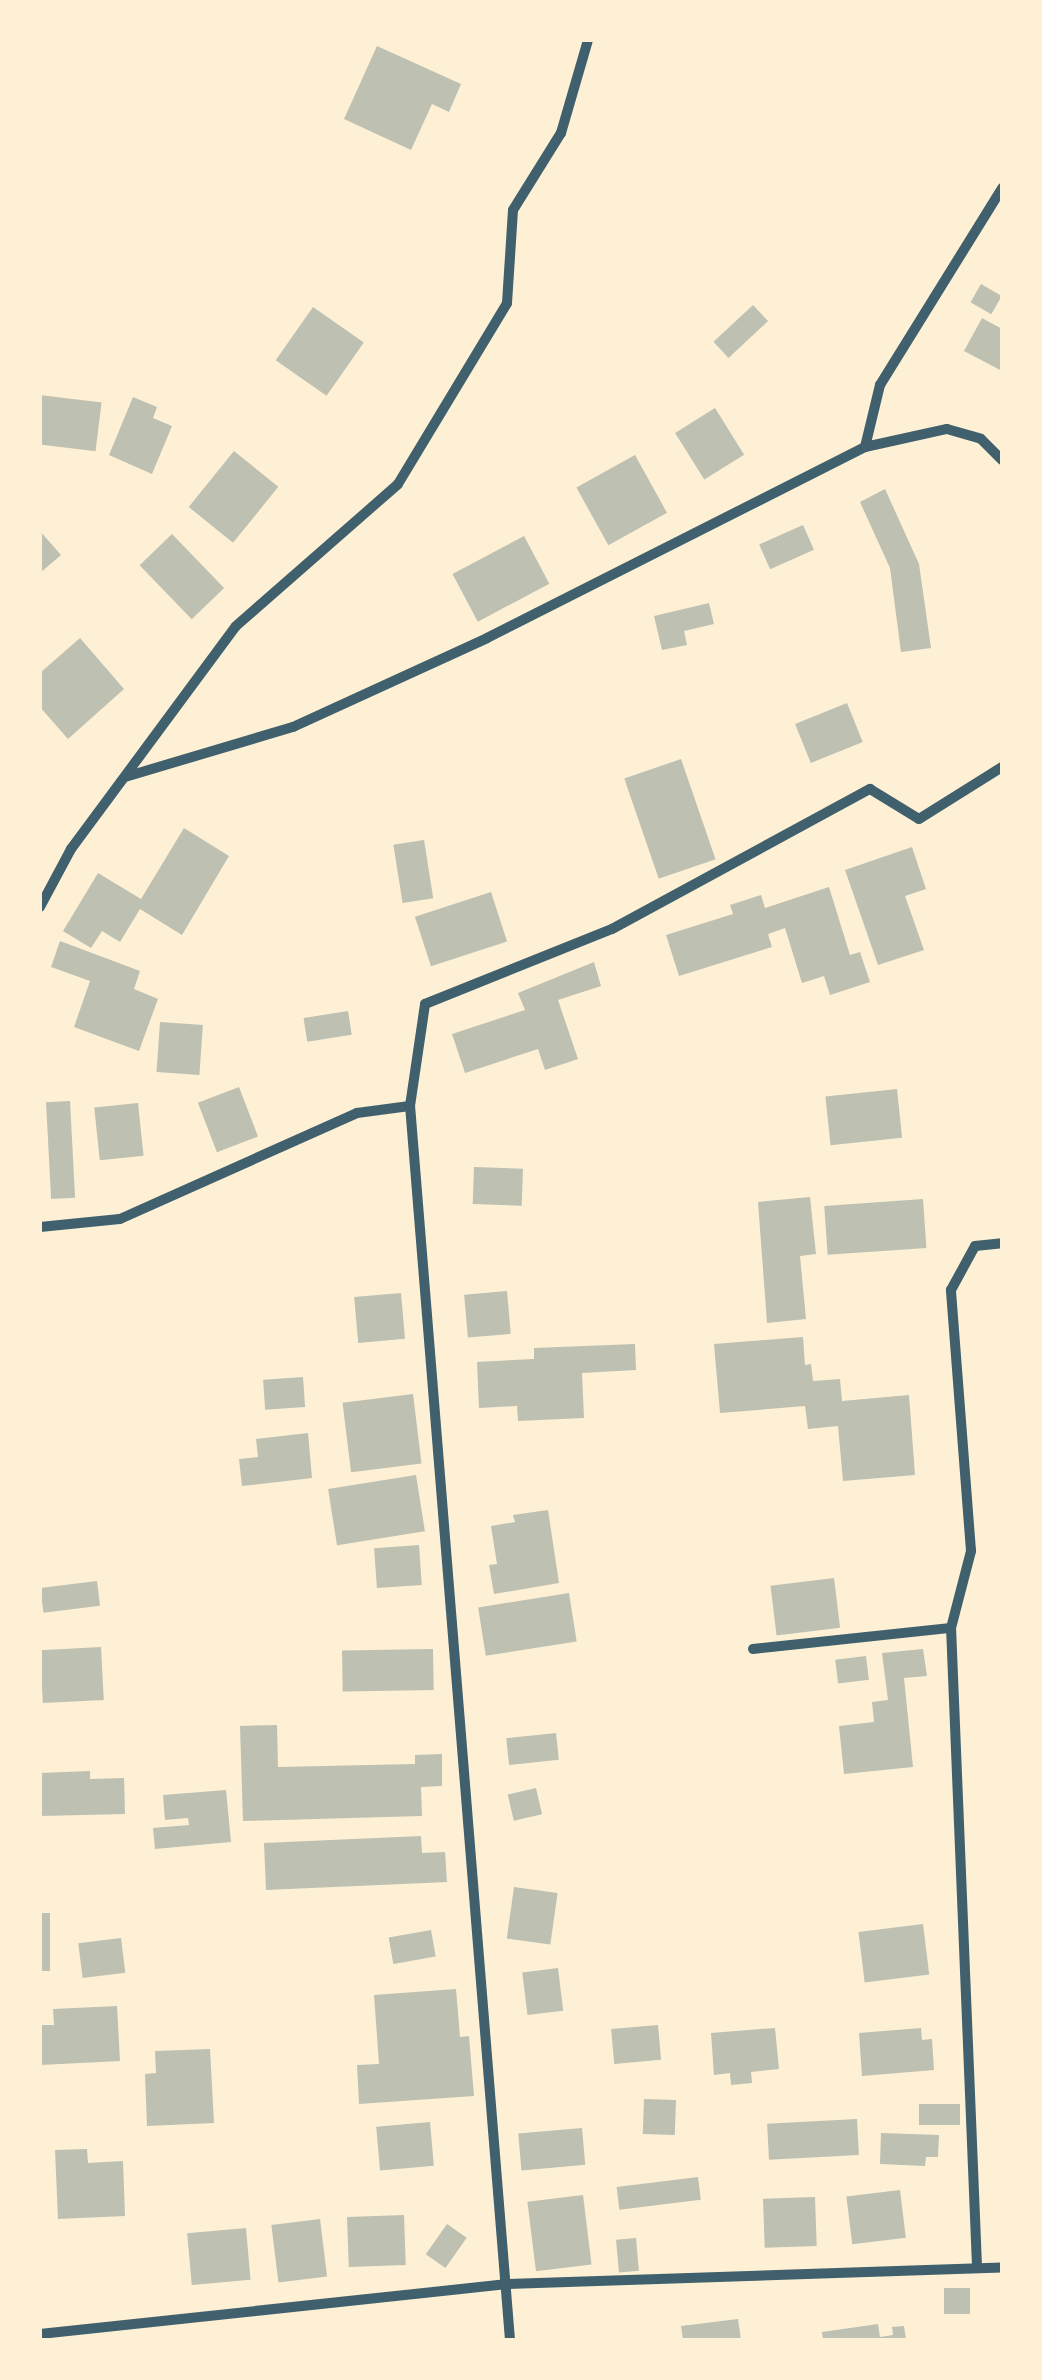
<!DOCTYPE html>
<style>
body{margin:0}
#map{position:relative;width:1042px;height:2380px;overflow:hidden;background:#fdf0d5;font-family:Commissioner,sans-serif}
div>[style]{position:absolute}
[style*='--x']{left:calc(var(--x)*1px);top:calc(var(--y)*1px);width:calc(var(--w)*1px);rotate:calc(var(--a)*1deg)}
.building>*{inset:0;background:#bec0b2;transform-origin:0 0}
.minor>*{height:10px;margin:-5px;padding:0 5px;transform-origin:5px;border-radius:5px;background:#3f606c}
span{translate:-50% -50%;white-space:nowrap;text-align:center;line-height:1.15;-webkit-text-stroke:9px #fdf0d5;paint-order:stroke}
.frame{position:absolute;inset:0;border:42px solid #fdf0d5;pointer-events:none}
</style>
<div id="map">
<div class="building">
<div style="clip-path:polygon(377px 46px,461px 84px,449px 112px,432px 104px,411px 150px,344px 119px)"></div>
<div style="left:981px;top:284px;width:24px;height:21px;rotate:30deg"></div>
<div style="left:753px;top:305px;width:22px;height:54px;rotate:47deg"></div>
<div style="left:313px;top:307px;width:62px;height:65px;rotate:35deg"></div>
<div style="clip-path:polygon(982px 318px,1002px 329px,1002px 371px,964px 351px)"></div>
<div style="left:40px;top:395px;width:62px;height:49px;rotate:7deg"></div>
<div style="clip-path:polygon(133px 397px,157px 407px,153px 418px,172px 426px,152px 474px,109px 455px)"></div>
<div style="left:715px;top:408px;width:55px;height:47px;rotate:58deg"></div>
<div style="left:234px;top:451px;width:57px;height:72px;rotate:39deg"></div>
<div style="left:635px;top:455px;width:66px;height:67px;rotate:61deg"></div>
<div style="clip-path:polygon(885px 489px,919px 564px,931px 648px,901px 652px,890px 568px,860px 502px)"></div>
<div style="left:803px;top:525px;width:27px;height:48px;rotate:66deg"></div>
<div style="clip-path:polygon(40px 531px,61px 555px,40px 573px)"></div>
<div style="left:172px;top:534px;width:75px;height:45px;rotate:46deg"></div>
<div style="left:524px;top:536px;width:54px;height:81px;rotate:62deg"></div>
<div style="clip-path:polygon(709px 603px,714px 624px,684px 631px,687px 645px,662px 650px,654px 616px)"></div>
<div style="clip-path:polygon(80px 638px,124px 689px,68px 739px,40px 707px,40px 673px)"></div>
<div style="left:847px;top:703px;width:42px;height:56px;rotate:68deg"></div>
<div style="left:681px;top:759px;width:106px;height:60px;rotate:71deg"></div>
<div style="clip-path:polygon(184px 828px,229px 856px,182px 935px,140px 909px,120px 942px,102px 931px,91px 948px,63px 931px,98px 873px,141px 899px)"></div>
<div style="left:424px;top:840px;width:59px;height:31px;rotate:81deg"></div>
<div style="clip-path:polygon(912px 847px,926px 889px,905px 896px,924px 950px,878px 965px,845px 870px)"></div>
<div style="clip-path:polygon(829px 887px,850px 955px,860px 952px,870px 982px,830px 995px,824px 976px,802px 983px,785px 928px,768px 934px,772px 947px,679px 976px,666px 935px,733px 914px,730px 905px,761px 895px,765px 908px)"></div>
<div style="left:491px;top:892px;width:52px;height:80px;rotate:72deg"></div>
<div style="clip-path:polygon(60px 941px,140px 971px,134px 989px,158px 999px,139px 1051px,74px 1027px,90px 981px,51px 967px)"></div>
<div style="clip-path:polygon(594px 962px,601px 986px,558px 1000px,578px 1059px,545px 1070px,538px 1049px,465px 1073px,452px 1034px,525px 1010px,518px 993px)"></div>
<div style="left:348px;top:1011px;width:24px;height:45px;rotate:81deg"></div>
<div style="left:160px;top:1022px;width:43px;height:50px;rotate:4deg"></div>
<div style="left:239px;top:1087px;width:53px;height:44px;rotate:69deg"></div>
<div style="left:897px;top:1089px;width:49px;height:72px;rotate:84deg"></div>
<div style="left:70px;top:1101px;width:97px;height:24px;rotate:87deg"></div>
<div style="left:138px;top:1103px;width:53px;height:44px;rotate:84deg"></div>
<div style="left:474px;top:1167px;width:49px;height:37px;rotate:2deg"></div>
<div style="clip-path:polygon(810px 1197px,816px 1254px,800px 1256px,806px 1319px,767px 1323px,758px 1202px)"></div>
<div style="left:923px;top:1199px;width:49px;height:99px;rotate:86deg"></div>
<div style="left:507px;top:1291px;width:43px;height:43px;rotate:85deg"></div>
<div style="left:401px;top:1293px;width:46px;height:47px;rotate:85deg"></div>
<div style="clip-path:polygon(803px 1337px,805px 1365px,811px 1364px,813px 1381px,840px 1379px,842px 1401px,909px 1395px,915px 1475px,843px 1481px,838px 1426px,808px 1429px,805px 1406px,720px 1413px,714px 1344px)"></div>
<div style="clip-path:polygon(635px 1344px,636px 1370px,582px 1373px,584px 1418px,518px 1421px,517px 1406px,479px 1408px,477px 1362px,534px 1359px,534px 1348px)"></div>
<div style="left:303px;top:1377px;width:30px;height:40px;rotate:86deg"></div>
<div style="left:413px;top:1394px;width:70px;height:71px;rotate:83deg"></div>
<div style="clip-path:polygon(308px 1433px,312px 1478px,242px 1486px,239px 1459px,258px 1457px,256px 1439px)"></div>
<div style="left:416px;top:1475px;width:57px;height:89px;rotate:81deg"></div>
<div style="clip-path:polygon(548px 1510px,559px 1583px,494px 1594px,489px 1565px,497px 1564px,491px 1526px,515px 1522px,513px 1515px)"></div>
<div style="left:419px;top:1545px;width:40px;height:45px;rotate:86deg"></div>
<div style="left:834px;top:1578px;width:50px;height:64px;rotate:83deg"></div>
<div style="left:97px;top:1581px;width:25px;height:57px;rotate:83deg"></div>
<div style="left:569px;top:1593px;width:49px;height:92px;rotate:81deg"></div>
<div style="left:101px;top:1647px;width:53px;height:61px;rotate:87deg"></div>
<div style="left:433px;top:1649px;width:41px;height:91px;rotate:89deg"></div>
<div style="clip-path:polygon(923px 1649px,927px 1676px,904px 1678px,913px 1767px,844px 1774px,839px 1726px,874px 1722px,872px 1702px,888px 1700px,882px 1653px)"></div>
<div style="left:866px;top:1656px;width:24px;height:31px;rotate:83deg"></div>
<div style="clip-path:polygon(277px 1725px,278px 1767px,415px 1764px,415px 1755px,442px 1754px,442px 1786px,421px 1787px,422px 1816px,243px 1821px,240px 1726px)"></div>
<div style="left:556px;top:1733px;width:27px;height:50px;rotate:84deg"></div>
<div style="clip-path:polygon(90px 1771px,90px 1779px,124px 1778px,125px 1814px,40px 1816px,40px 1773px)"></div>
<div style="left:536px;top:1788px;width:27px;height:29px;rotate:77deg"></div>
<div style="clip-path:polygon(226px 1790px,231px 1842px,155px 1849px,153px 1828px,189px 1825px,188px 1818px,165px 1820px,163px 1795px)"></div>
<div style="clip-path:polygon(421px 1836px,422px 1853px,445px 1852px,447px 1882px,266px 1890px,264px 1843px)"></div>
<div style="left:514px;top:1887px;width:44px;height:52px;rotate:8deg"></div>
<div style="left:40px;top:1913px;width:10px;height:58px"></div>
<div style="left:923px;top:1924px;width:51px;height:65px;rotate:83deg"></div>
<div style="left:431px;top:1930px;width:27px;height:43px;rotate:80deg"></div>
<div style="left:121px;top:1938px;width:35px;height:43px;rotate:83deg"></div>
<div style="left:558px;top:1968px;width:43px;height:36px;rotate:83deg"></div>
<div style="clip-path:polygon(456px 1989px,460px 2037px,469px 2036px,474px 2096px,359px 2104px,357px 2065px,379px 2064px,374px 1995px)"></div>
<div style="clip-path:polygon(117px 2006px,120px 2061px,40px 2065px,40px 2025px,54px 2025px,53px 2009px)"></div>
<div style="left:658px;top:2025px;width:35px;height:47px;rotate:85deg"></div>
<div style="clip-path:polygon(775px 2028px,779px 2069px,751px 2072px,752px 2083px,731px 2085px,730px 2073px,714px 2075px,711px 2033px)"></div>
<div style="clip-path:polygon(921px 2028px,922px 2040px,932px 2039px,934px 2070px,862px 2076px,859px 2033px)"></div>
<div style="clip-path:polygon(210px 2049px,214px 2123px,147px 2126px,145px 2074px,156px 2073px,155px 2051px)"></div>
<div style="left:644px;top:2099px;width:32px;height:35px;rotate:2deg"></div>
<div style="left:919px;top:2104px;width:41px;height:21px"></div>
<div style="left:857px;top:2119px;width:36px;height:90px;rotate:87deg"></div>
<div style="left:430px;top:2122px;width:44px;height:54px;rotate:85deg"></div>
<div style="left:582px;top:2128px;width:37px;height:64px;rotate:85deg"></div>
<div style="clip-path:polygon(881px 2133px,939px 2135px,938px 2157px,926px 2157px,925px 2166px,880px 2164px)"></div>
<div style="clip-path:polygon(87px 2149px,88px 2163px,123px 2161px,125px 2216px,58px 2219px,55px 2150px)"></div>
<div style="left:698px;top:2177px;width:23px;height:82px;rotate:83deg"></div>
<div style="left:900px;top:2190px;width:48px;height:54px;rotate:83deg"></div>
<div style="left:583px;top:2195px;width:70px;height:56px;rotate:83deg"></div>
<div style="left:815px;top:2197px;width:49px;height:52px;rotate:88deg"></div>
<div style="left:404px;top:2215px;width:50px;height:57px;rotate:88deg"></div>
<div style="left:320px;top:2219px;width:58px;height:49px;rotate:83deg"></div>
<div style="left:447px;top:2224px;width:24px;height:37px;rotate:35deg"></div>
<div style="left:246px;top:2228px;width:52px;height:59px;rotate:85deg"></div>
<div style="left:636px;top:2238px;width:33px;height:20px;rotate:85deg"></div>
<div style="left:970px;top:2288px;width:26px;height:26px;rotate:90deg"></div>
<div style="clip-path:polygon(738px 2319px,741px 2340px,683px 2340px,681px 2326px)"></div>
<div style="clip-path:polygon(878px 2324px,880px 2337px,893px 2335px,892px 2327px,904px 2326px,906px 2340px,823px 2340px,822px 2332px)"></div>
</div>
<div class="minor">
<div style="--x:865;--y:447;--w:64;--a:-76.4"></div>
<div style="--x:880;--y:385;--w:232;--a:-58.2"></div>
<div style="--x:125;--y:777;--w:175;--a:-16.6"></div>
<div style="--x:293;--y:727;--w:213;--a:-24.6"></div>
<div style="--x:487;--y:638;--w:424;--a:-26.8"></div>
<div style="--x:865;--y:447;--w:84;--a:-12.4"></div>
<div style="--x:947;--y:429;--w:35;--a:16"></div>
<div style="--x:981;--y:439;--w:30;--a:45"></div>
<div style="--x:40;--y:907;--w:66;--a:-61.9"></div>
<div style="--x:71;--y:849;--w:277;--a:-53.5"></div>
<div style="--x:236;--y:626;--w:215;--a:-41.2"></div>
<div style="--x:398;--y:484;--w:211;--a:-58.9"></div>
<div style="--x:507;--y:303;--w:93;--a:-86.3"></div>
<div style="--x:513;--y:210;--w:91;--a:-58.1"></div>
<div style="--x:561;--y:133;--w:97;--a:-73.8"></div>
<div style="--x:40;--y:1227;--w:80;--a:-5.7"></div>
<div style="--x:120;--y:1219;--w:260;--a:-24.1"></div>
<div style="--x:357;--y:1113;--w:53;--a:-7.5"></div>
<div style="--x:753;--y:1649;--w:199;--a:-6.1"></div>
<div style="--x:977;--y:2266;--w:639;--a:-92.33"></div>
<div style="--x:951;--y:1628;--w:80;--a:-75.4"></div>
<div style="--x:971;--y:1551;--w:262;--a:-94.4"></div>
<div style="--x:951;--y:1290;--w:50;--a:-61.4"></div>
<div style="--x:975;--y:1246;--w:27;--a:-6"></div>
<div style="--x:40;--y:2334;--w:470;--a:-6.1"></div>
<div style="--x:507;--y:2284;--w:495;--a:-1.9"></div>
<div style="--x:510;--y:2340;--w:1238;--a:-94.63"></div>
<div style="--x:410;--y:1106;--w:103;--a:-81.6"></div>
<div style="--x:425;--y:1004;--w:201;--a:-21.9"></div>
<div style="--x:612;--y:929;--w:294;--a:-28.5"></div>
<div style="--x:870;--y:789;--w:57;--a:31.5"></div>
<div style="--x:919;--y:819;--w:98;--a:-32.1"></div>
</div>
<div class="frame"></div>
</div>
